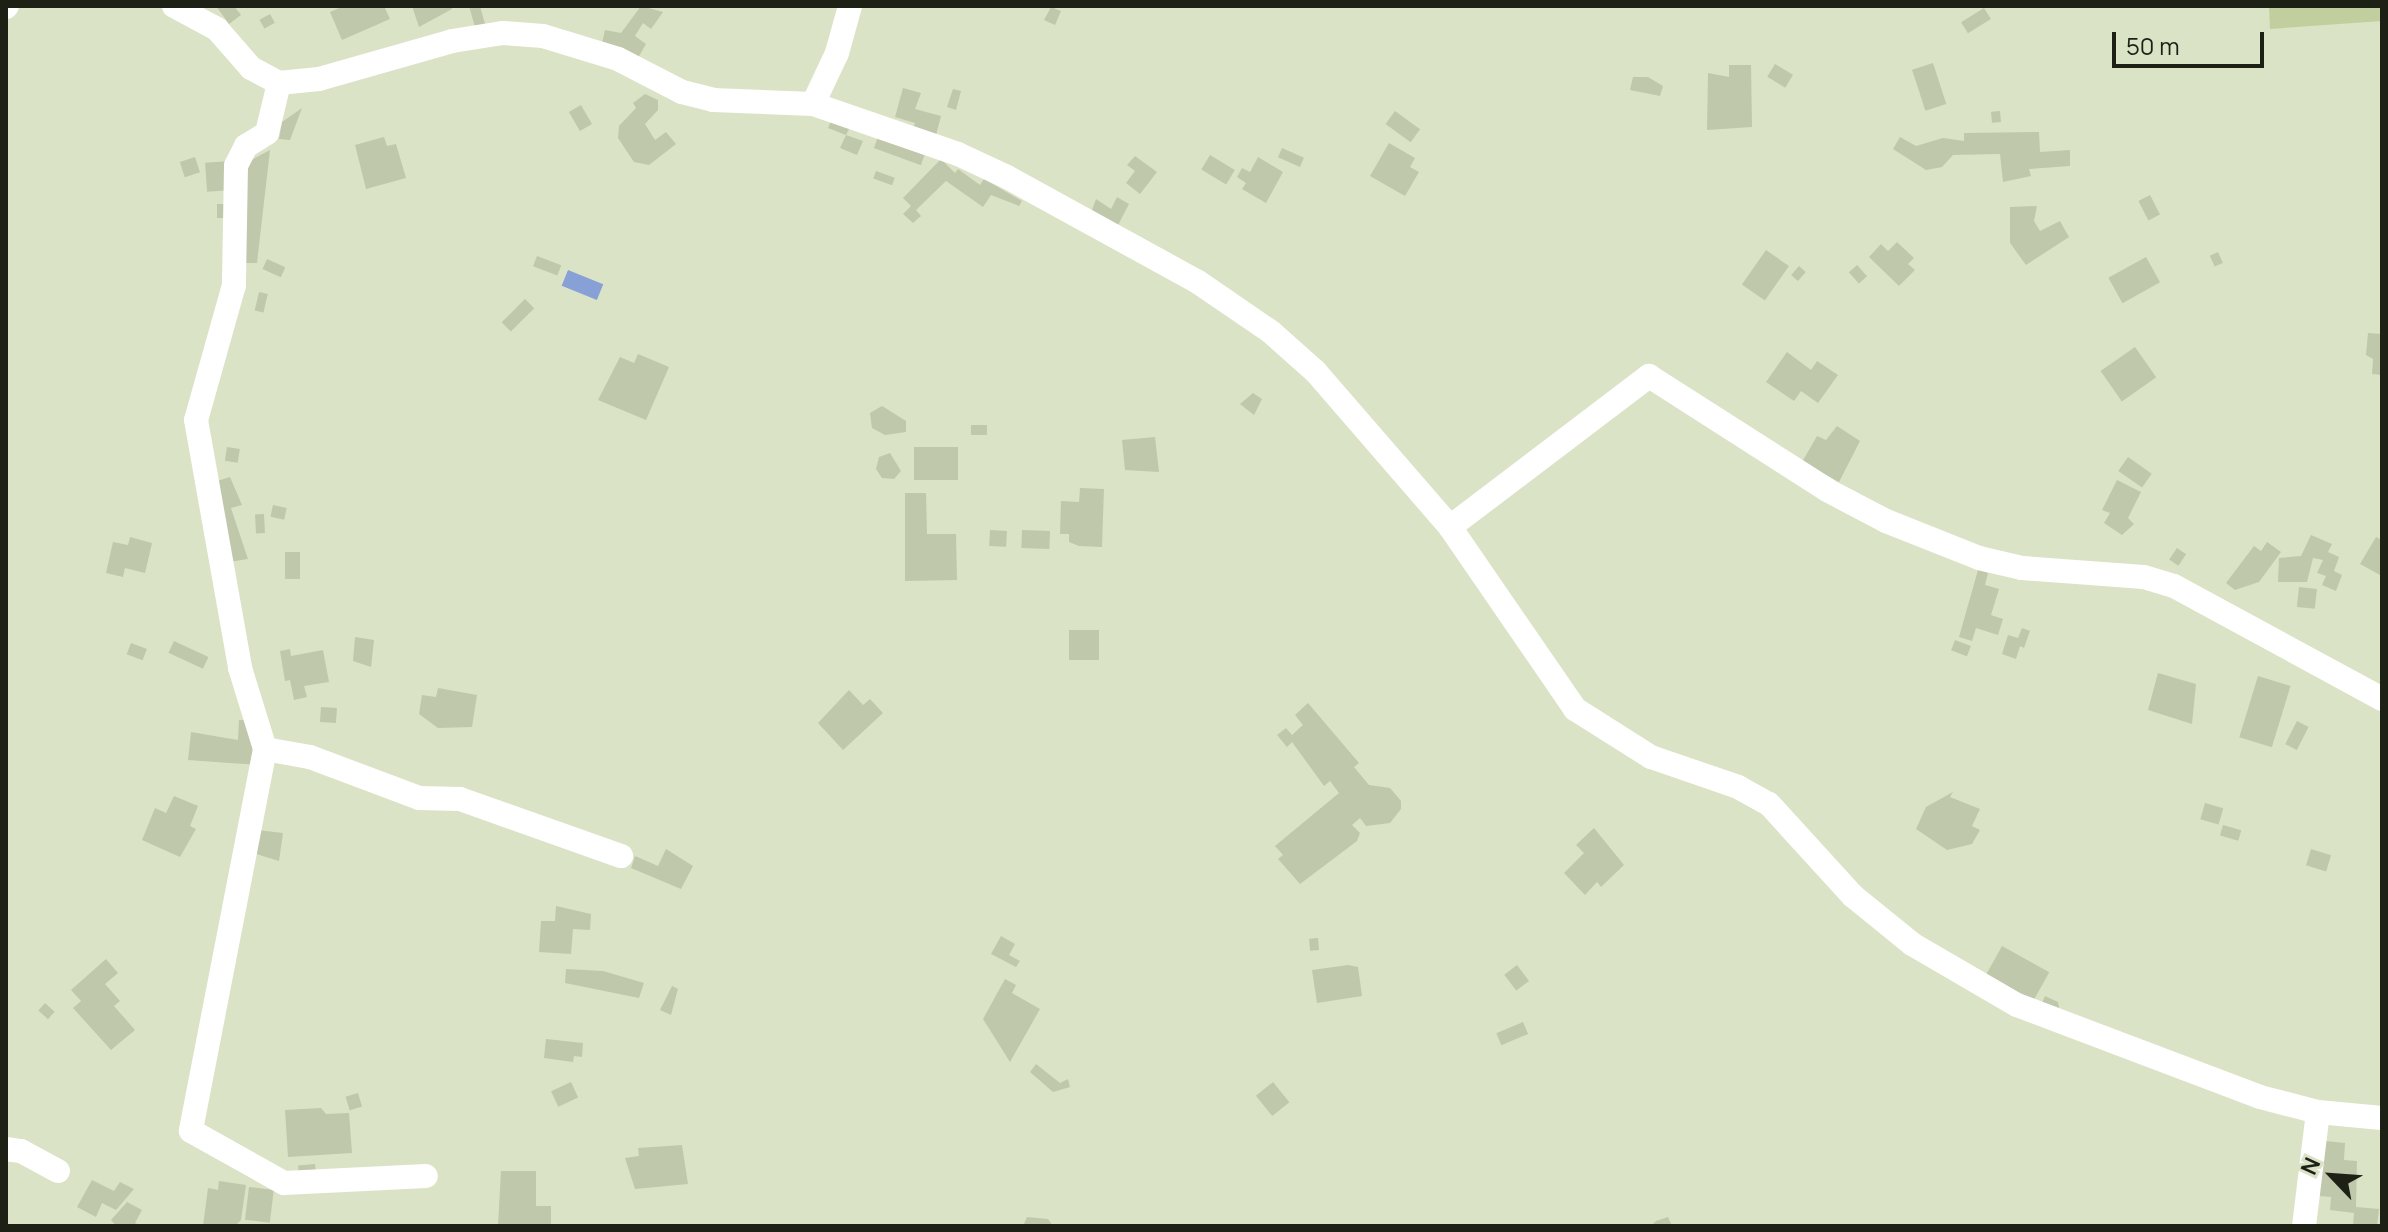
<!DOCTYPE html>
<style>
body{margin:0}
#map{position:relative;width:2388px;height:1232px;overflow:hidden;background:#dae3c5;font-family:Manrope,sans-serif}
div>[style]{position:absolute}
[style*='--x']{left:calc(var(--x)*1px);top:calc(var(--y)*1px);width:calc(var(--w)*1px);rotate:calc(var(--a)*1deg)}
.green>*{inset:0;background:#c1cf9f}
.water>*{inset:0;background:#87a0d6;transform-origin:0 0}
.building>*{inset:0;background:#bfc8aa;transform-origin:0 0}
.minor>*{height:24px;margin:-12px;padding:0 12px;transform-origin:12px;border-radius:12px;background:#fff}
span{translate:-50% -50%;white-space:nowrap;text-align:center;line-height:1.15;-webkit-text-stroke:6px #dae3c5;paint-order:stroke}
.frame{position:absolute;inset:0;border:8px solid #1d2015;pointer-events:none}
.north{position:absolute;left:2292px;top:1136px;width:80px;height:80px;-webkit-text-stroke:6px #dae3c5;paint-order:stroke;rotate:295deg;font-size:22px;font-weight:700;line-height:32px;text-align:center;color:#1d2015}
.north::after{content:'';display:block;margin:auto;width:28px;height:36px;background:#1d2015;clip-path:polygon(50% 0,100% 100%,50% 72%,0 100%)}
.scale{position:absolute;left:2112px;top:32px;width:152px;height:36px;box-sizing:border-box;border:4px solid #1d2015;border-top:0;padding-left:10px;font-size:24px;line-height:28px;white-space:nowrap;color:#1d2015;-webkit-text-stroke:6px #dae3c5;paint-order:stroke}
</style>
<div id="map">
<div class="green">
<div style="clip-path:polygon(2269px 6px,2382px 6px,2382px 21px,2270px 29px)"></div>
</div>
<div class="water">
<div style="left:568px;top:270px;width:38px;height:17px;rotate:22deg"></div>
</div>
<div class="building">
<div style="clip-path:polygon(216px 6px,234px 6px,241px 15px,229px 24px)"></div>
<div style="clip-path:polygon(344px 6px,384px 6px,390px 19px,342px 40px,330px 12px)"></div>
<div style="clip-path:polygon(412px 6px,451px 6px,452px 9px,419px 27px)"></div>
<div style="clip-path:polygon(469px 6px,480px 6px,485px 24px,475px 27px)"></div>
<div style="clip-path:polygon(641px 6px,663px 12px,651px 29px,643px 23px,635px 36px,646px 44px,638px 58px,602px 43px,605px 30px,621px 33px)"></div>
<div style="clip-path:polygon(1051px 7px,1061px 11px,1055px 25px,1044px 20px)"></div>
<div style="left:1984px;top:8px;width:13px;height:27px;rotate:58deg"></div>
<div style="left:270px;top:14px;width:10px;height:12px;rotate:61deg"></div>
<div style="left:1933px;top:63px;width:43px;height:22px;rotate:72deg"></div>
<div style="left:1775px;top:64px;width:21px;height:15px;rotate:31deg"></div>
<div style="clip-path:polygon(1729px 65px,1751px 65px,1752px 127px,1707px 130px,1708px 73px,1729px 77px)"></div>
<div style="clip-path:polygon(1633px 77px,1648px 77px,1663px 86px,1660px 96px,1630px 90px)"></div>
<div style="clip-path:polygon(903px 88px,921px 93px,915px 109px,941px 116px,935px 139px,912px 131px,915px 123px,895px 117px)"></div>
<div style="clip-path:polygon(953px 89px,961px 91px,956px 110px,947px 107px)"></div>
<div style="clip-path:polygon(645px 94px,658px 100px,658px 110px,645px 124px,655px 140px,666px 132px,676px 144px,649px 165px,634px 162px,618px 138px,619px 126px,636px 108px,633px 103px)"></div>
<div style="left:581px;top:105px;width:22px;height:14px;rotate:60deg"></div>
<div style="clip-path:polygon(302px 108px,290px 140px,279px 139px,282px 122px)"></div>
<div style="left:1395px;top:111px;width:31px;height:16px;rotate:36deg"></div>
<div style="left:2000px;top:111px;width:11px;height:9px;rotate:85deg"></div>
<div style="clip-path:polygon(831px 121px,850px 127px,846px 135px,863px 141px,857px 155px,840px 148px,846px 135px,828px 128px)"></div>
<div style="clip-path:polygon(2039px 132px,2040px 152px,2070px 150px,2070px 166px,2029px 169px,2031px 176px,2003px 182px,2000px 154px,1953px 155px,1942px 167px,1926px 170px,1893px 149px,1900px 137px,1916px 146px,1943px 138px,1964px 141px,1964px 133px)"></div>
<div style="left:879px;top:134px;width:50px;height:15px;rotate:20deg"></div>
<div style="clip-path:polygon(384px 137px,387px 146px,396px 144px,406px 178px,366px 189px,355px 145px)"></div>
<div style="clip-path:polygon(1389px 143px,1415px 158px,1410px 167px,1419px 172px,1405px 196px,1370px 176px)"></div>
<div style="left:1282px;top:148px;width:24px;height:10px;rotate:24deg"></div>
<div style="clip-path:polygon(270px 150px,257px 263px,246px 263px,244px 164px)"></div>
<div style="left:1210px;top:155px;width:29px;height:17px;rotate:31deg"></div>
<div style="clip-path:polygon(1135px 156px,1157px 172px,1140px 194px,1126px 183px,1135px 171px,1127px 165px)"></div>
<div style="left:195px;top:157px;width:16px;height:16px;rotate:72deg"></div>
<div style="clip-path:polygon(1258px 157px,1283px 172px,1266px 203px,1242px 189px,1246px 183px,1237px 177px,1242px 168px,1250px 172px)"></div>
<div style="clip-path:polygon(941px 159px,955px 173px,958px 169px,980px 185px,984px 179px,1022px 201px,1019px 206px,991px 195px,983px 207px,946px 181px,916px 210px,921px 216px,913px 223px,903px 214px,911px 206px,903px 198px)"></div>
<div style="left:231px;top:161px;width:29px;height:26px;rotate:86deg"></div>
<div style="left:876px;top:171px;width:20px;height:8px;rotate:20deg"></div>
<div style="left:2150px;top:195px;width:22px;height:13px;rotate:63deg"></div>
<div style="clip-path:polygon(1117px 197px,1129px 204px,1116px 229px,1091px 213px,1096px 199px,1111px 209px)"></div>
<div style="left:217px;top:204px;width:16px;height:14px"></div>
<div style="clip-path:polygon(2037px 206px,2034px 221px,2040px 231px,2060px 221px,2069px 237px,2026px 265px,2010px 243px,2010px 207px)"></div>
<div style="clip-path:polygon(1897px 242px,1914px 258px,1908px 264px,1915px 270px,1899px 286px,1869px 257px,1881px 244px,1888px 251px)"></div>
<div style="left:1766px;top:250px;width:28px;height:42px;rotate:35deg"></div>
<div style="left:2218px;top:252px;width:12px;height:9px;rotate:66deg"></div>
<div style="left:537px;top:256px;width:26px;height:11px;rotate:21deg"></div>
<div style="left:2146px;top:257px;width:29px;height:43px;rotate:61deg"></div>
<div style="left:267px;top:259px;width:20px;height:11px;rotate:24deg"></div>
<div style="left:1857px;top:265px;width:15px;height:11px;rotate:48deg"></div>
<div style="left:1799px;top:266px;width:9px;height:12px;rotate:41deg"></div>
<div style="left:259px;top:292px;width:9px;height:19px;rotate:13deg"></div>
<div style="left:525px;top:299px;width:13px;height:33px;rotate:45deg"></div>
<div style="clip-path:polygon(2368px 333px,2382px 334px,2382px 375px,2372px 374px,2373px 359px,2366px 355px)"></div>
<div style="left:2135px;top:347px;width:37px;height:42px;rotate:55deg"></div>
<div style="clip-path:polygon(1787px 352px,1811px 370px,1817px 361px,1838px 375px,1818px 403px,1801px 391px,1794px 401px,1766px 382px)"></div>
<div style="clip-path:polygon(638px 354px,669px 367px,646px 420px,598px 400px,620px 357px,634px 363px)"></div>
<div style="clip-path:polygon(1253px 393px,1262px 399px,1254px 415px,1240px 404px)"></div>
<div style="clip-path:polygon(882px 406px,906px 421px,906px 432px,885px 435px,872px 428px,870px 413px)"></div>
<div style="left:971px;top:425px;width:16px;height:10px"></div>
<div style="clip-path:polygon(1837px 426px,1860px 441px,1839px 482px,1802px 462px,1817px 436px,1826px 440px)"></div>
<div style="clip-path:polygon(1155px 437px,1159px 472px,1125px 470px,1122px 440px)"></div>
<div style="left:227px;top:447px;width:13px;height:14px;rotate:9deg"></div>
<div style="left:958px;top:447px;width:33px;height:44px;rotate:90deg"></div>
<div style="clip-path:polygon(890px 453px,901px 471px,894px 479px,882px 478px,876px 469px,879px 457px)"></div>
<div style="left:2128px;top:457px;width:29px;height:17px;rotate:35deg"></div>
<div style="clip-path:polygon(230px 477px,242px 505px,231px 508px,248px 559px,229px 562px,217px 481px)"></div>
<div style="clip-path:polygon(2117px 480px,2141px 492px,2128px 518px,2134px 524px,2122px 535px,2104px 523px,2110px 513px,2102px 510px)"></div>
<div style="clip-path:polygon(1080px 488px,1104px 489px,1102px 547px,1079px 546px,1069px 542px,1069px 534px,1060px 534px,1061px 501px,1079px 502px)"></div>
<div style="clip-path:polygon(905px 493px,926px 493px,927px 534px,956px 534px,957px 580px,905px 581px)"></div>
<div style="left:273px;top:505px;width:14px;height:12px;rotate:12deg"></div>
<div style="left:264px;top:514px;width:19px;height:9px;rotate:87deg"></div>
<div style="left:990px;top:530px;width:17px;height:16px;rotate:3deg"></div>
<div style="left:1022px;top:530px;width:28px;height:18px;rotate:2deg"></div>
<div style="clip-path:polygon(2311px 535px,2332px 544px,2328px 552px,2339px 557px,2334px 571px,2342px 575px,2336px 591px,2322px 585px,2326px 576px,2317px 573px,2323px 560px,2313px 558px,2307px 582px,2278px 582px,2279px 558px,2301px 556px)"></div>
<div style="clip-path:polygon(130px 537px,152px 543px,145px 573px,125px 568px,123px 577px,106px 573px,113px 542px,128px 545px)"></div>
<div style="clip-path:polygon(2376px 537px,2382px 540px,2382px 576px,2360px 564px)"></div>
<div style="clip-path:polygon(2267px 542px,2281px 552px,2259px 582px,2235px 590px,2226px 583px,2254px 546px,2261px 551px)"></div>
<div style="left:2177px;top:548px;width:11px;height:14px;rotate:34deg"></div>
<div style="left:285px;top:552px;width:15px;height:27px"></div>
<div style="clip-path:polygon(1978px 570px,1988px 573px,1985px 585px,1999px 589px,1991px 615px,2003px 619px,1998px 635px,1976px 628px,1972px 641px,1959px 637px)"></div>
<div style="left:2299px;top:587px;width:18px;height:20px;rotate:6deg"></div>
<div style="clip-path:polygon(2022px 628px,2030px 631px,2024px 648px,2020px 646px,2016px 659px,2002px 654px,2008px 635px,2018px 638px)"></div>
<div style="left:1069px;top:630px;width:30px;height:30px"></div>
<div style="clip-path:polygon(355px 637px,374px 640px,371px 667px,353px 661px)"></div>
<div style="left:1955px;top:640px;width:17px;height:11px;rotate:21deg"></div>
<div style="left:174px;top:641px;width:38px;height:13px;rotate:25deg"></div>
<div style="left:131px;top:643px;width:17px;height:12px;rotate:21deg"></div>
<div style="clip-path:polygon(290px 649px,291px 656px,323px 650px,329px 682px,304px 686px,307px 697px,294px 700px,290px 680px,285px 681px,280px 651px)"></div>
<div style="clip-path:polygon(2158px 673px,2196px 684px,2192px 724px,2148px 710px)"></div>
<div style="left:2258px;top:676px;width:34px;height:64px;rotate:17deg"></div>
<div style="clip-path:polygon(438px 688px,477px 695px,472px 727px,438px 728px,419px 714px,422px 695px,436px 697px)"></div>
<div style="clip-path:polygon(849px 690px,863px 705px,870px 699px,883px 713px,843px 750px,818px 723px)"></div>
<div style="clip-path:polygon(1308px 703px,1359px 763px,1354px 767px,1369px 785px,1390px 788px,1401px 801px,1401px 809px,1390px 823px,1366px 826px,1360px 818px,1352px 825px,1360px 833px,1357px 841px,1300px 884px,1278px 859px,1283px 855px,1275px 846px,1339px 793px,1330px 781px,1324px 786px,1292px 742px,1287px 747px,1277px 735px,1286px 728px,1292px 735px,1303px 725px,1295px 715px)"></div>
<div style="left:321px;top:707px;width:16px;height:15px;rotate:4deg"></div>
<div style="clip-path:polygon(239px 720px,253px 720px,258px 765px,188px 760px,191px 732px,238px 740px)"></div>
<div style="left:2297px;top:721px;width:13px;height:26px;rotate:27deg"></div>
<div style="clip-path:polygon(1953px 792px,1950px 797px,1980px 809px,1972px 826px,1980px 830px,1972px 844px,1947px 850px,1916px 829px,1926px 807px)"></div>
<div style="clip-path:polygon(174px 796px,198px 806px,190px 826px,196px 829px,180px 857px,142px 840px,155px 808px,166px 813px)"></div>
<div style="left:2205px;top:803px;width:19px;height:17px;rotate:16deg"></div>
<div style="left:2223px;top:825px;width:19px;height:11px;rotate:16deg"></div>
<div style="clip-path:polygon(1594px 828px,1624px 865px,1601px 887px,1597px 882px,1585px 895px,1564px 873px,1584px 853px,1576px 845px)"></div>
<div style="clip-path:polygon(257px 830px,283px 833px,279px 861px,253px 853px)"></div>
<div style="clip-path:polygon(666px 849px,693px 866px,681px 889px,631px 868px,635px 856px,658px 866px)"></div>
<div style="left:2311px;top:849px;width:21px;height:17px;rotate:17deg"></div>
<div style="clip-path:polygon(556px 906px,591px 914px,590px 930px,573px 929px,571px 954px,539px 952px,541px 921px,555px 921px)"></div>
<div style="clip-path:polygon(1001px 936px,1015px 944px,1009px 955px,1020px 961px,1016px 967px,991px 954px)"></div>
<div style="left:1318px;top:938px;width:12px;height:9px;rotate:85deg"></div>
<div style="left:2002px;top:946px;width:54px;height:40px;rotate:29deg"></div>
<div style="clip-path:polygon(106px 959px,118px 973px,105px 984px,120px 1001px,114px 1006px,135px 1030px,111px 1050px,73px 1008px,81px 1001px,71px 990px)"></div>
<div style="clip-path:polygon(1348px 965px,1358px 967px,1362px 996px,1317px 1003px,1312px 970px)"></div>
<div style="left:1517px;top:965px;width:20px;height:16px;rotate:53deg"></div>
<div style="clip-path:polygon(566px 969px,603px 971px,644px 983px,639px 998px,565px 983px)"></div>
<div style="clip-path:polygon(1005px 979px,1016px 985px,1012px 993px,1040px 1009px,1010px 1062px,983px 1019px)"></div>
<div style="clip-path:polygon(672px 986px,678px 989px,671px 1015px,660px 1010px)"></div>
<div style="clip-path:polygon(2045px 996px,2058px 1002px,2060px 1013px,2041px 1005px)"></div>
<div style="left:45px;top:1003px;width:13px;height:10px;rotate:42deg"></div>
<div style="left:1523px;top:1022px;width:13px;height:29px;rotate:67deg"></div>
<div style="clip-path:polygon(546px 1039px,583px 1043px,582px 1057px,574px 1056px,573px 1062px,544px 1058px)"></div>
<div style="clip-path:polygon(1036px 1064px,1060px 1083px,1068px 1079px,1070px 1087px,1053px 1092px,1030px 1072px)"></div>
<div style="left:571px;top:1082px;width:17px;height:22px;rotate:65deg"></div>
<div style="left:1273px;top:1082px;width:26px;height:22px;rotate:51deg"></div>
<div style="left:358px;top:1093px;width:14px;height:13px;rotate:73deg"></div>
<div style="clip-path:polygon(321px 1108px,326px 1114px,349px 1113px,352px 1153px,288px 1157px,285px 1110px)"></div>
<div style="clip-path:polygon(2325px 1141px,2345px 1143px,2344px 1160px,2357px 1161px,2356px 1207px,2379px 1209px,2377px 1226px,2353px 1226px,2354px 1213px,2330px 1210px,2331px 1197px,2319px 1196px)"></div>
<div style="clip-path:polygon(682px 1145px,688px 1184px,635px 1189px,625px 1158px,639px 1156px,638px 1148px)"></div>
<div style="left:315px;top:1164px;width:12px;height:17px;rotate:85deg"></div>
<div style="clip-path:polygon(501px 1171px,536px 1171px,536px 1206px,551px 1206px,551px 1226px,498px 1226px)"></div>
<div style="clip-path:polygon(92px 1180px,114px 1191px,120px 1182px,134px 1189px,116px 1210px,102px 1203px,96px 1217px,77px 1207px)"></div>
<div style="clip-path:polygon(219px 1181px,246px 1185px,241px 1220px,235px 1226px,203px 1226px,208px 1188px,218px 1190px)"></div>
<div style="left:249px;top:1187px;width:25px;height:33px;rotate:7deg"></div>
<div style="clip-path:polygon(127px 1202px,142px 1210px,135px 1223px,142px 1226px,116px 1226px,111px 1220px)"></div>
<div style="clip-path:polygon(1027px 1217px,1048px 1219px,1053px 1226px,1023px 1226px)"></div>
<div style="clip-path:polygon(1668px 1217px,1672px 1226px,1651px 1226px,1656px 1221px)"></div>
</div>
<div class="minor">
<div style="--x:174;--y:6;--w:49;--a:28.1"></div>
<div style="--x:217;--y:29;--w:52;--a:48.9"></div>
<div style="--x:251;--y:68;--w:32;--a:28"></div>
<div style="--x:279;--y:83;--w:40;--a:-5.7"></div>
<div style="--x:319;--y:79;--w:138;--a:-15.9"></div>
<div style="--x:452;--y:41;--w:52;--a:-8.9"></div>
<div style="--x:503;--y:33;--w:40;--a:4.3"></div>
<div style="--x:543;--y:36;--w:78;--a:17"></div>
<div style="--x:618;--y:59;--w:72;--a:27.3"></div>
<div style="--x:682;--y:92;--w:32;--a:14"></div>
<div style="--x:713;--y:100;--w:100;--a:2.3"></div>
<div style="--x:813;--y:104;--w:153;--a:19"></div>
<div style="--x:958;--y:154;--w:54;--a:25.1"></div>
<div style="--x:1007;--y:177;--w:218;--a:28.8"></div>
<div style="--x:1198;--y:282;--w:88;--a:34.4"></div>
<div style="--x:1271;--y:332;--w:59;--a:41.6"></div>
<div style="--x:1315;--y:371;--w:206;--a:49.1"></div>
<div style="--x:1450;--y:527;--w:221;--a:55.5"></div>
<div style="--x:1575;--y:709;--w:90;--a:32.3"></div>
<div style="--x:1651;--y:757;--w:92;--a:19"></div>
<div style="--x:1738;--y:787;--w:35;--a:29"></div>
<div style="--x:1769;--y:804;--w:125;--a:47.6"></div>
<div style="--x:1853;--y:896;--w:76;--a:39.1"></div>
<div style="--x:1912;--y:944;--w:121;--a:30.2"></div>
<div style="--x:2017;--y:1005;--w:260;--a:20.7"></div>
<div style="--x:2260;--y:1097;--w:60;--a:14.5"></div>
<div style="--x:2318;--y:1112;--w:64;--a:5.4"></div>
<div style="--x:6;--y:7;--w:1;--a:-45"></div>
<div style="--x:279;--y:83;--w:51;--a:103.5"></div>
<div style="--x:267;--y:133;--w:25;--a:148"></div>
<div style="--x:246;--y:146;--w:22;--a:117"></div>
<div style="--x:236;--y:166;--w:119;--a:91"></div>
<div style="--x:234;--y:285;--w:140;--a:105.7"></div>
<div style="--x:196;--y:420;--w:252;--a:79.9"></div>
<div style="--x:240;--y:668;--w:85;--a:72.8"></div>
<div style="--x:265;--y:749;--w:389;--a:101"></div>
<div style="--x:191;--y:1131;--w:107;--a:29.2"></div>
<div style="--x:284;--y:1183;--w:142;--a:-2.8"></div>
<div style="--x:813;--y:104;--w:56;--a:-64.8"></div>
<div style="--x:837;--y:53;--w:49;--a:-74.5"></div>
<div style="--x:1450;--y:527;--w:250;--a:-37.2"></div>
<div style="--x:1649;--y:376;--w:211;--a:32.6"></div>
<div style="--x:1827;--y:490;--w:67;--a:27.7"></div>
<div style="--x:1886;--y:521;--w:100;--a:21.7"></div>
<div style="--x:1979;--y:558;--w:44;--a:13.1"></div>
<div style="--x:2022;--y:568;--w:122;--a:4.2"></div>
<div style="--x:2144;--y:577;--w:31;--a:17"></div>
<div style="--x:2174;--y:586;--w:237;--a:28.5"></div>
<div style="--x:265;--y:749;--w:46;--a:10.1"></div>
<div style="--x:310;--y:757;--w:116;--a:20.6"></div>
<div style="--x:419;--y:798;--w:41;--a:1.4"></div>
<div style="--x:460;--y:799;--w:171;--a:19.5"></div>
<div style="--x:6;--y:1149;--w:15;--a:8"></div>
<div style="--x:21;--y:1151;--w:42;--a:28.4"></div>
<div style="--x:2304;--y:1226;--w:115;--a:-83"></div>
</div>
<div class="frame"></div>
<div class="north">N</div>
<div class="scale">50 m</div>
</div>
